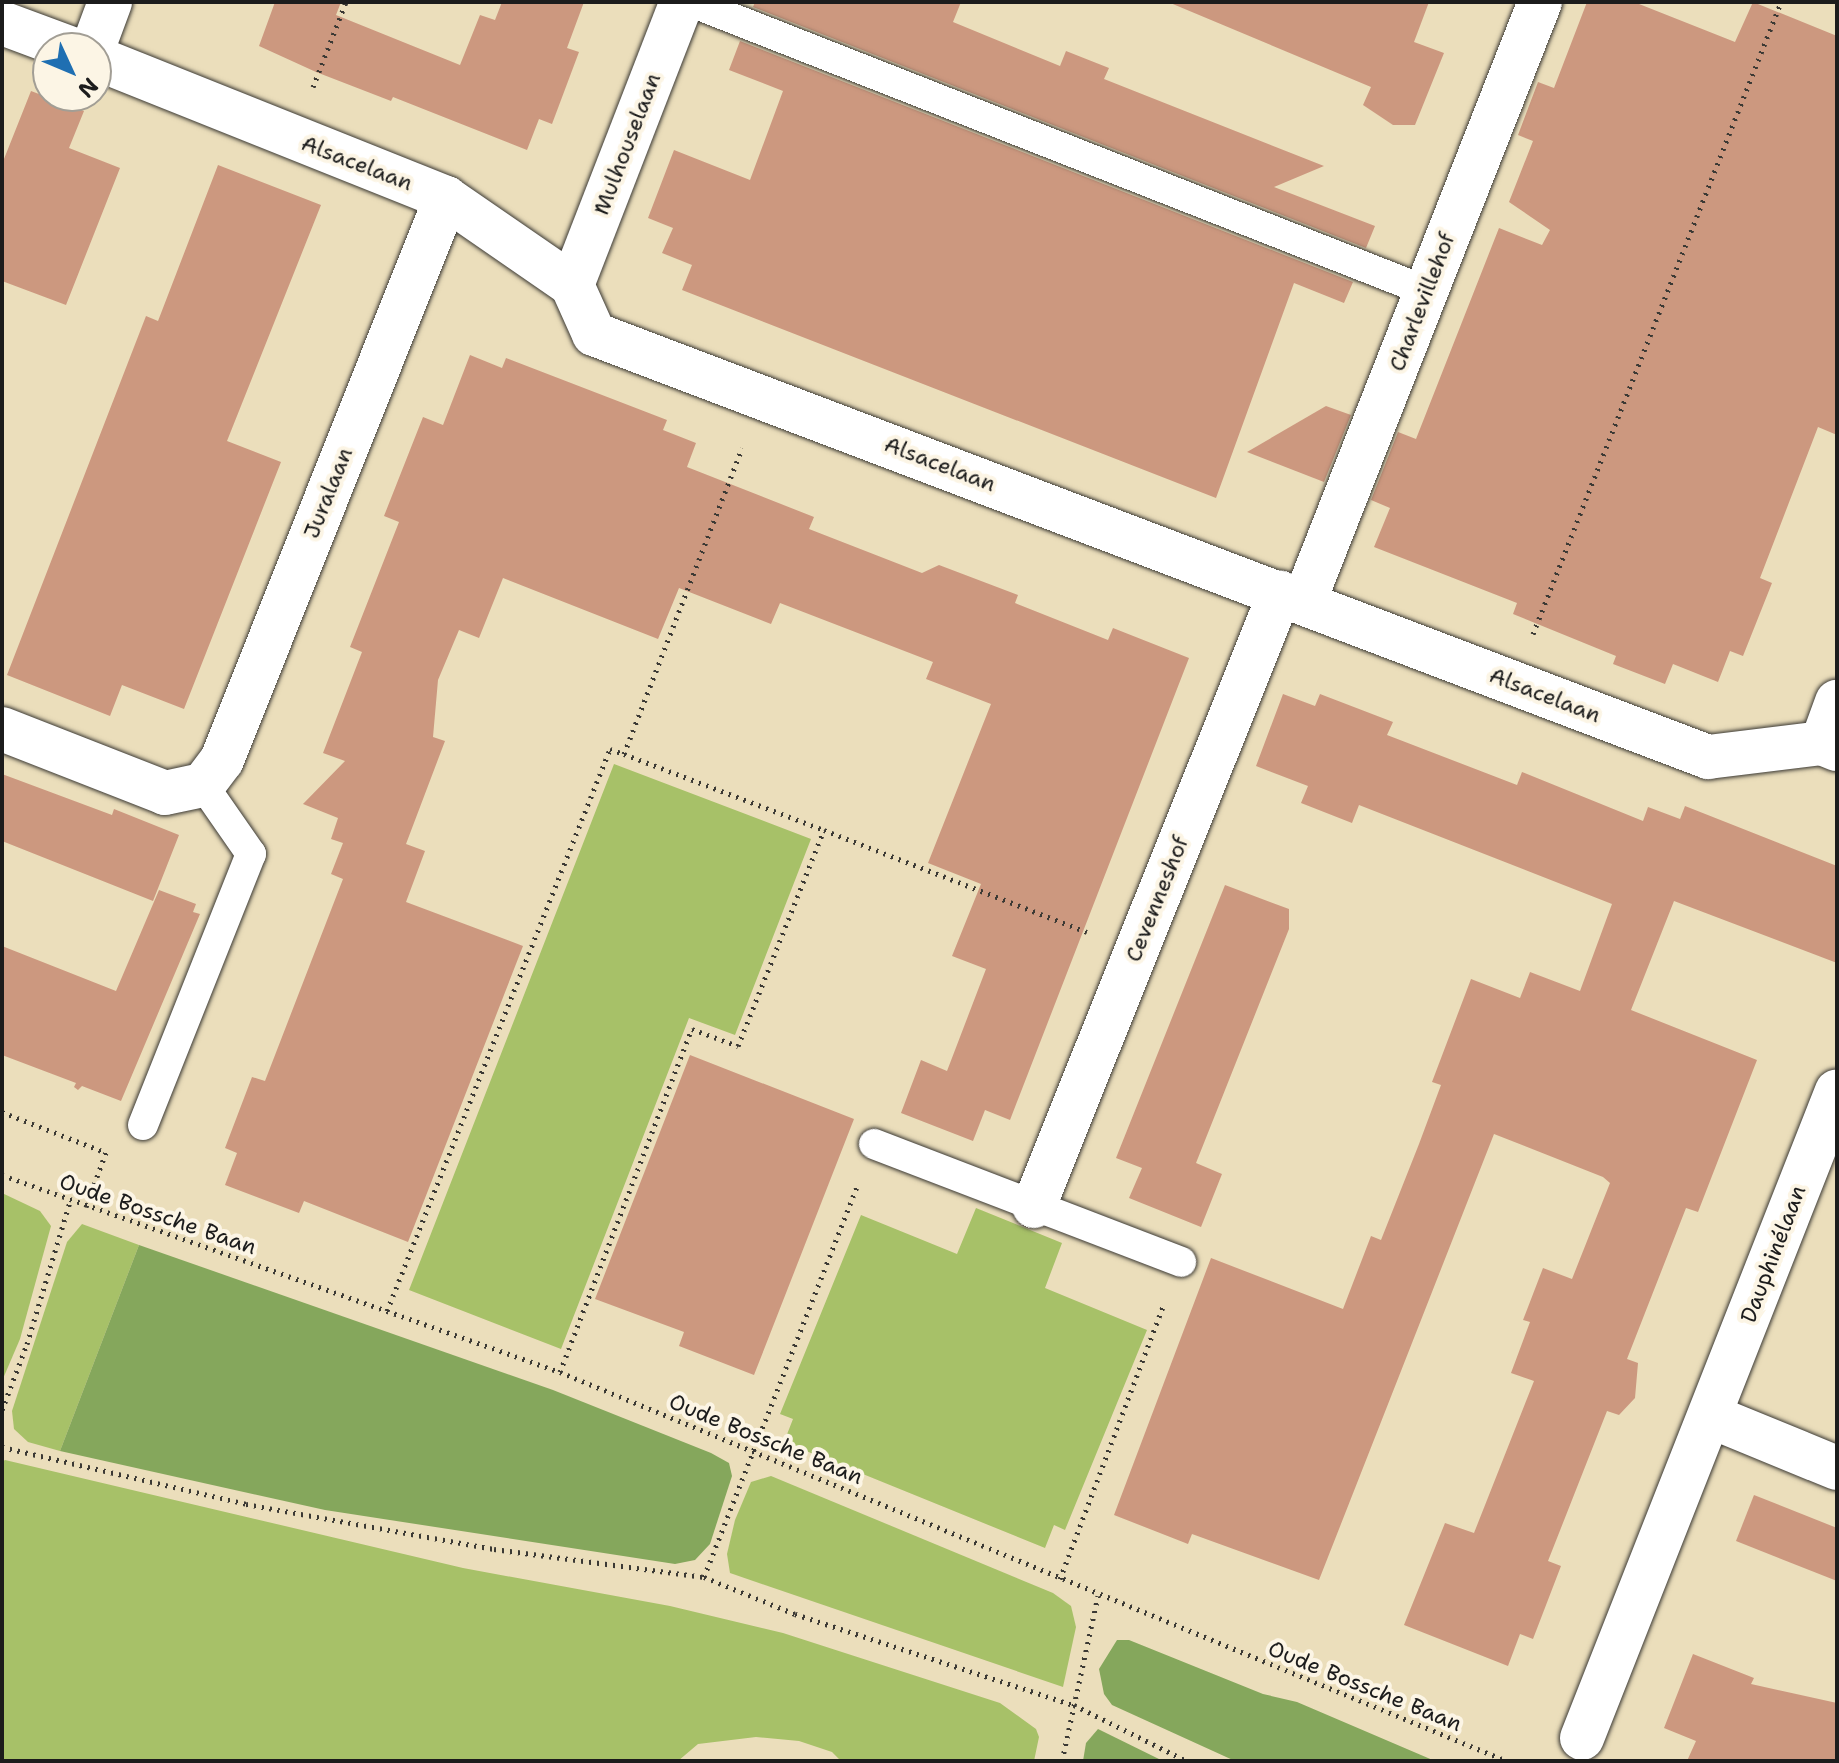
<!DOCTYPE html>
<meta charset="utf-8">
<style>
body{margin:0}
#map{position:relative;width:1839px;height:1763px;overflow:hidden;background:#ebdebb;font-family:"Shantell Sans",sans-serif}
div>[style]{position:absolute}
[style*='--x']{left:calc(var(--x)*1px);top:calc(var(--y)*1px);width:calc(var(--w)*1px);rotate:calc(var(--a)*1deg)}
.green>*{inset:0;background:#a7c168}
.forest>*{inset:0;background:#85a75c}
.building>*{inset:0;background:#cc987f}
.path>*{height:5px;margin-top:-2.5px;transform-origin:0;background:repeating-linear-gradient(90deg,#3b3934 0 2px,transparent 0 8px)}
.roads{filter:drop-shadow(0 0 2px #3b3934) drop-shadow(0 0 2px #3b3934)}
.lane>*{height:30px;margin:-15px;padding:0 15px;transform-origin:15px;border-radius:15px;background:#fff}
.street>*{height:44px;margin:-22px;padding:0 22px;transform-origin:22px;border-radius:22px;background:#fff}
span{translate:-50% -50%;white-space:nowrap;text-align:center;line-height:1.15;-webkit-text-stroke:8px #fcf5e5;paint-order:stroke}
.street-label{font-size:22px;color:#1c1c1c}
.frame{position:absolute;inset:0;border:4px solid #1c1c1c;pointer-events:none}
.north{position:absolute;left:32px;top:32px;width:80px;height:80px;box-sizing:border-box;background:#fcf5e5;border:2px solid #a29e95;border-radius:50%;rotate:134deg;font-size:22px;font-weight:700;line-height:32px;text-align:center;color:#1c1c1c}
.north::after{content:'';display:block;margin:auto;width:28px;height:36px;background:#1f6fb2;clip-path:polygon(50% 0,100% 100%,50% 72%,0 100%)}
</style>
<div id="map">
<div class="green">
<div style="clip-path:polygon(614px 764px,811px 839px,735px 1035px,689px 1018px,561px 1349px,409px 1290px)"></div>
<div style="clip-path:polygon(2px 1193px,40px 1211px,51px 1226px,20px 1339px,2px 1381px)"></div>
<div style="clip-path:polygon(976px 1208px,1062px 1243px,1045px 1288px,1147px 1330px,1065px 1530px,1054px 1525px,1045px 1548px,784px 1442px,793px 1419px,780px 1414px,861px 1215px,957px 1254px)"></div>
<div style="clip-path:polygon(82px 1224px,139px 1245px,60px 1451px,28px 1442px,14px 1429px,12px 1411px,67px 1242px)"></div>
<div style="clip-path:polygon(5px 1460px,463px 1568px,670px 1606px,783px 1633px,1000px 1703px,1036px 1729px,1039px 1737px,1034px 1761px,841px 1761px,832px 1752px,799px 1741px,756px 1737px,698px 1744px,678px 1761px,2px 1761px,2px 1462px)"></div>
<div style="clip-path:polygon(771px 1476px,1053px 1593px,1071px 1606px,1076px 1627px,1063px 1687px,730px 1573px,727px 1554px,735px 1520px,751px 1482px)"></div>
</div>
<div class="forest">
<div style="clip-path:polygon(139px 1245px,553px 1390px,711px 1453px,729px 1463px,732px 1476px,710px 1544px,695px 1560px,675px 1564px,325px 1510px,60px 1451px)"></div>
<div style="clip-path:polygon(1117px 1640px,1129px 1640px,1263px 1694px,1297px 1702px,1435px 1761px,1235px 1761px,1112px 1705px,1104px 1694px,1099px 1669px)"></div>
<div style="clip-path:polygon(1098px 1729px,1163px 1761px,1083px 1761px,1086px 1743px)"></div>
</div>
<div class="building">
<div style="clip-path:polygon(275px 2px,341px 2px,336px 15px,460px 65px,480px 15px,495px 20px,502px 2px,584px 2px,567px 48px,579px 52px,552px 124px,539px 119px,527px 150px,393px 97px,391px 101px,316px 72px,259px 46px)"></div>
<div style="clip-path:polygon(755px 2px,961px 2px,953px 22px,1060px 66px,1066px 51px,1109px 68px,1104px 79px,1324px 166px,1274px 187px,1375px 226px,1366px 248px,753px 7px)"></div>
<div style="clip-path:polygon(1168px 2px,1429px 2px,1414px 42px,1444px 53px,1415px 125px,1393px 125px,1363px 105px,1371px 87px)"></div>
<div style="clip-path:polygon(1587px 2px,1634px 2px,1735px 42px,1753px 2px,1837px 36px,1837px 435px,1818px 427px,1760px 578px,1772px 583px,1743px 656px,1730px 651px,1718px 682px,1673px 664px,1665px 684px,1613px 664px,1616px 656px,1513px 614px,1517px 603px,1374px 547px,1390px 508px,1371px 500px,1398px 432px,1416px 439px,1499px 228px,1542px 245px,1550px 230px,1509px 202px,1533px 141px,1518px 135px,1538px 82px,1554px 88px)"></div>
<div style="clip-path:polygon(740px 41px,1353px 282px,1344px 303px,1294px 283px,1216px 498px,682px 290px,692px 265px,662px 253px,673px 228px,648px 218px,674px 150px,750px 180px,783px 91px,729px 70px)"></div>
<div style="clip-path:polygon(31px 91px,84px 111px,69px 148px,120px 168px,66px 305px,2px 281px,2px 164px)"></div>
<div style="clip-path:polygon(218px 165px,321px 205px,227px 441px,281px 462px,184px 709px,122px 685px,110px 716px,7px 675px,146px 316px,158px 321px)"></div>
<div style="clip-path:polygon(470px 355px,502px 368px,506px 358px,667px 420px,663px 430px,696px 443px,687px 467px,814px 517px,809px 529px,922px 573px,939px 565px,1018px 595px,1015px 603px,1108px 640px,1113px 628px,1189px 658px,1010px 1120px,985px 1110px,973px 1141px,901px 1113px,921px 1060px,947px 1071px,986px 969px,952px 956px,981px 884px,928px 863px,991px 704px,926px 679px,933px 662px,780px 603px,771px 624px,679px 588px,658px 639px,503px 578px,479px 638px,459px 630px,438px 680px,433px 737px,445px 741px,406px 844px,425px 851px,406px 902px,523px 946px,408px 1242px,304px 1201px,299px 1213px,225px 1185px,237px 1153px,225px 1148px,252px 1077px,265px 1081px,343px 879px,331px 874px,343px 843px,331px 839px,338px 818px,303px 804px,345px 761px,323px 753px,362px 652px,350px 647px,399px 522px,384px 516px,423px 417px,443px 425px)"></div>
<div style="clip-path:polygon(1326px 406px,1351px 415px,1324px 482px,1247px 452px)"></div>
<div style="clip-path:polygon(1283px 694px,1315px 706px,1320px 694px,1393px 722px,1387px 735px,1517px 785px,1522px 772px,1643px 821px,1648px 807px,1680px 819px,1685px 806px,1837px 866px,1837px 963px,1674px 901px,1631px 1010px,1757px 1060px,1698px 1212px,1686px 1208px,1627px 1359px,1638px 1363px,1635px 1398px,1619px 1415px,1607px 1411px,1548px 1561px,1561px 1566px,1533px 1639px,1520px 1634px,1508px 1666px,1404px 1625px,1445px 1523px,1474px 1533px,1534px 1381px,1511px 1373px,1530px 1322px,1523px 1320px,1543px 1268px,1572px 1279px,1610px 1183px,1603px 1177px,1494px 1134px,1319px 1580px,1192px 1534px,1188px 1544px,1114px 1515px,1211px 1258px,1343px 1309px,1371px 1236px,1381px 1240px,1419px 1144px,1441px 1085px,1432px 1082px,1471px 979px,1520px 998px,1530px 972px,1580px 991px,1612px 904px,1359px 805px,1352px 823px,1301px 803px,1308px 786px,1256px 766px)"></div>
<div style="clip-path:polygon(2px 774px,112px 815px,114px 809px,179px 835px,153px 901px,2px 841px)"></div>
<div style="clip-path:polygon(1225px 885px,1289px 909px,1289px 929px,1196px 1163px,1222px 1174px,1201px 1227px,1129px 1198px,1142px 1168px,1116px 1158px)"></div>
<div style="clip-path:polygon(159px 890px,196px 904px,193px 912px,200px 914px,121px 1101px,82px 1086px,78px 1090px,74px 1087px,76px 1083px,2px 1055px,2px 946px,116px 991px)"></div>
<div style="clip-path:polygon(690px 1055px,854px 1119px,754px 1375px,679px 1346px,684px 1332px,595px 1299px)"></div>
<div style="clip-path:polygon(1754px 1495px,1837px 1528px,1837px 1581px,1736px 1541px)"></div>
<div style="clip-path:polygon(1693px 1654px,1754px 1678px,1751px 1684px,1837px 1703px,1837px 1761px,1687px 1761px,1696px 1741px,1664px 1728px)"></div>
</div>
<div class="path">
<div style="--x:313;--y:87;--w:91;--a:-68.8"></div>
<div style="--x:1533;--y:634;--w:679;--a:-68.57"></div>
<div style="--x:624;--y:754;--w:214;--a:20.8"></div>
<div style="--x:2;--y:1112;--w:107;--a:21.3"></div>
<div style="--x:2;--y:1175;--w:592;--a:19.45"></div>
<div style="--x:560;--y:1372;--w:1024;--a:22.33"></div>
<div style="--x:86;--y:1207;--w:59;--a:-70"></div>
<div style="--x:387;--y:1311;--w:605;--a:-68.36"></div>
<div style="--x:610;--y:749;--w:15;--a:20"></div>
<div style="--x:624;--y:754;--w:328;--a:-68.9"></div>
<div style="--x:560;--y:1372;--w:368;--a:-69"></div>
<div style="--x:692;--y:1029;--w:49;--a:20.3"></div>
<div style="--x:738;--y:1046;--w:232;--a:-68.3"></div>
<div style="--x:824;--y:830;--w:282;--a:21.2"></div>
<div style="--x:2;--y:1410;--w:71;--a:-69.3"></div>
<div style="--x:27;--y:1344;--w:148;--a:-73.2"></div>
<div style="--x:2;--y:1447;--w:251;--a:13.1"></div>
<div style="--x:246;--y:1504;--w:252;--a:10.3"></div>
<div style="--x:494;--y:1549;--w:212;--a:7.6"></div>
<div style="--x:704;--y:1577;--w:98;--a:22.1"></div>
<div style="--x:795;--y:1614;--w:293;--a:18.1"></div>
<div style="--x:1074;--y:1705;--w:126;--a:26.4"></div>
<div style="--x:704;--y:1577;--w:420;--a:-68.6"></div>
<div style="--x:1060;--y:1579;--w:291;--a:-69.3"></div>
<div style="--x:1062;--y:1761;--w:169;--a:-77.7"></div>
</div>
<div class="roads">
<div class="lane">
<div style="--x:691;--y:2;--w:790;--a:21.46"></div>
<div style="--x:143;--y:1125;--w:292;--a:-68.3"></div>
<div style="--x:251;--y:854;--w:84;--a:-124.8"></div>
<div style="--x:874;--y:1144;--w:329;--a:21"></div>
</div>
<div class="street">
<div style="--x:2;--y:23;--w:72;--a:20.5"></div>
<div style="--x:93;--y:48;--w:49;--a:-69.7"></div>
<div style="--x:96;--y:58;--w:377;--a:21.8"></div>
<div style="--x:446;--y:198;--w:153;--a:34.6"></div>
<div style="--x:572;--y:285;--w:54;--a:65.8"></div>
<div style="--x:594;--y:334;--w:1192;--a:20.79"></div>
<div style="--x:1708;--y:757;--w:115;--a:-7"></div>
<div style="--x:1822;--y:743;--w:16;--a:22"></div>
<div style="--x:572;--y:285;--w:304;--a:-68.8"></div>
<div style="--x:1304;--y:602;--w:645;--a:-68.53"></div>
<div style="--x:2;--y:729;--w:175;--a:21.4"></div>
<div style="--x:165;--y:793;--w:39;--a:-12"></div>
<div style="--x:203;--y:785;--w:31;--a:-53"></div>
<div style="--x:222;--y:760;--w:605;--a:-68.27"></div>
<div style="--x:1822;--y:743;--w:44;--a:-69.9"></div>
<div style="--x:1034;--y:1206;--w:661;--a:-68.13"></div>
<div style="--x:1710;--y:1416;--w:137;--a:22.3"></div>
<div style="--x:1582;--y:1738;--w:695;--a:-68.49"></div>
</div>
</div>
<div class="street-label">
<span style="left:627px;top:144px;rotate:-69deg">Mulhouselaan</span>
<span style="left:357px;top:163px;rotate:21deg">Alsacelaan</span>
<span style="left:1422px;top:302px;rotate:-69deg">Charlevillehof</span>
<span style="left:940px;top:464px;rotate:21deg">Alsacelaan</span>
<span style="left:328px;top:493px;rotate:-68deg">Juralaan</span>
<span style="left:1545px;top:695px;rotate:21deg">Alsacelaan</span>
<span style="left:1157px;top:899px;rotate:-68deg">Cevenneshof</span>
<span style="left:158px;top:1214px;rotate:19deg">Oude Bossche Baan</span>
<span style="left:1773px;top:1254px;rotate:-69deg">Dauphinélaan</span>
<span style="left:766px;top:1439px;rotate:22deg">Oude Bossche Baan</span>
<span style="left:1365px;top:1686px;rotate:22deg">Oude Bossche Baan</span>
</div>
<div class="frame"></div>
<div class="north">N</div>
</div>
